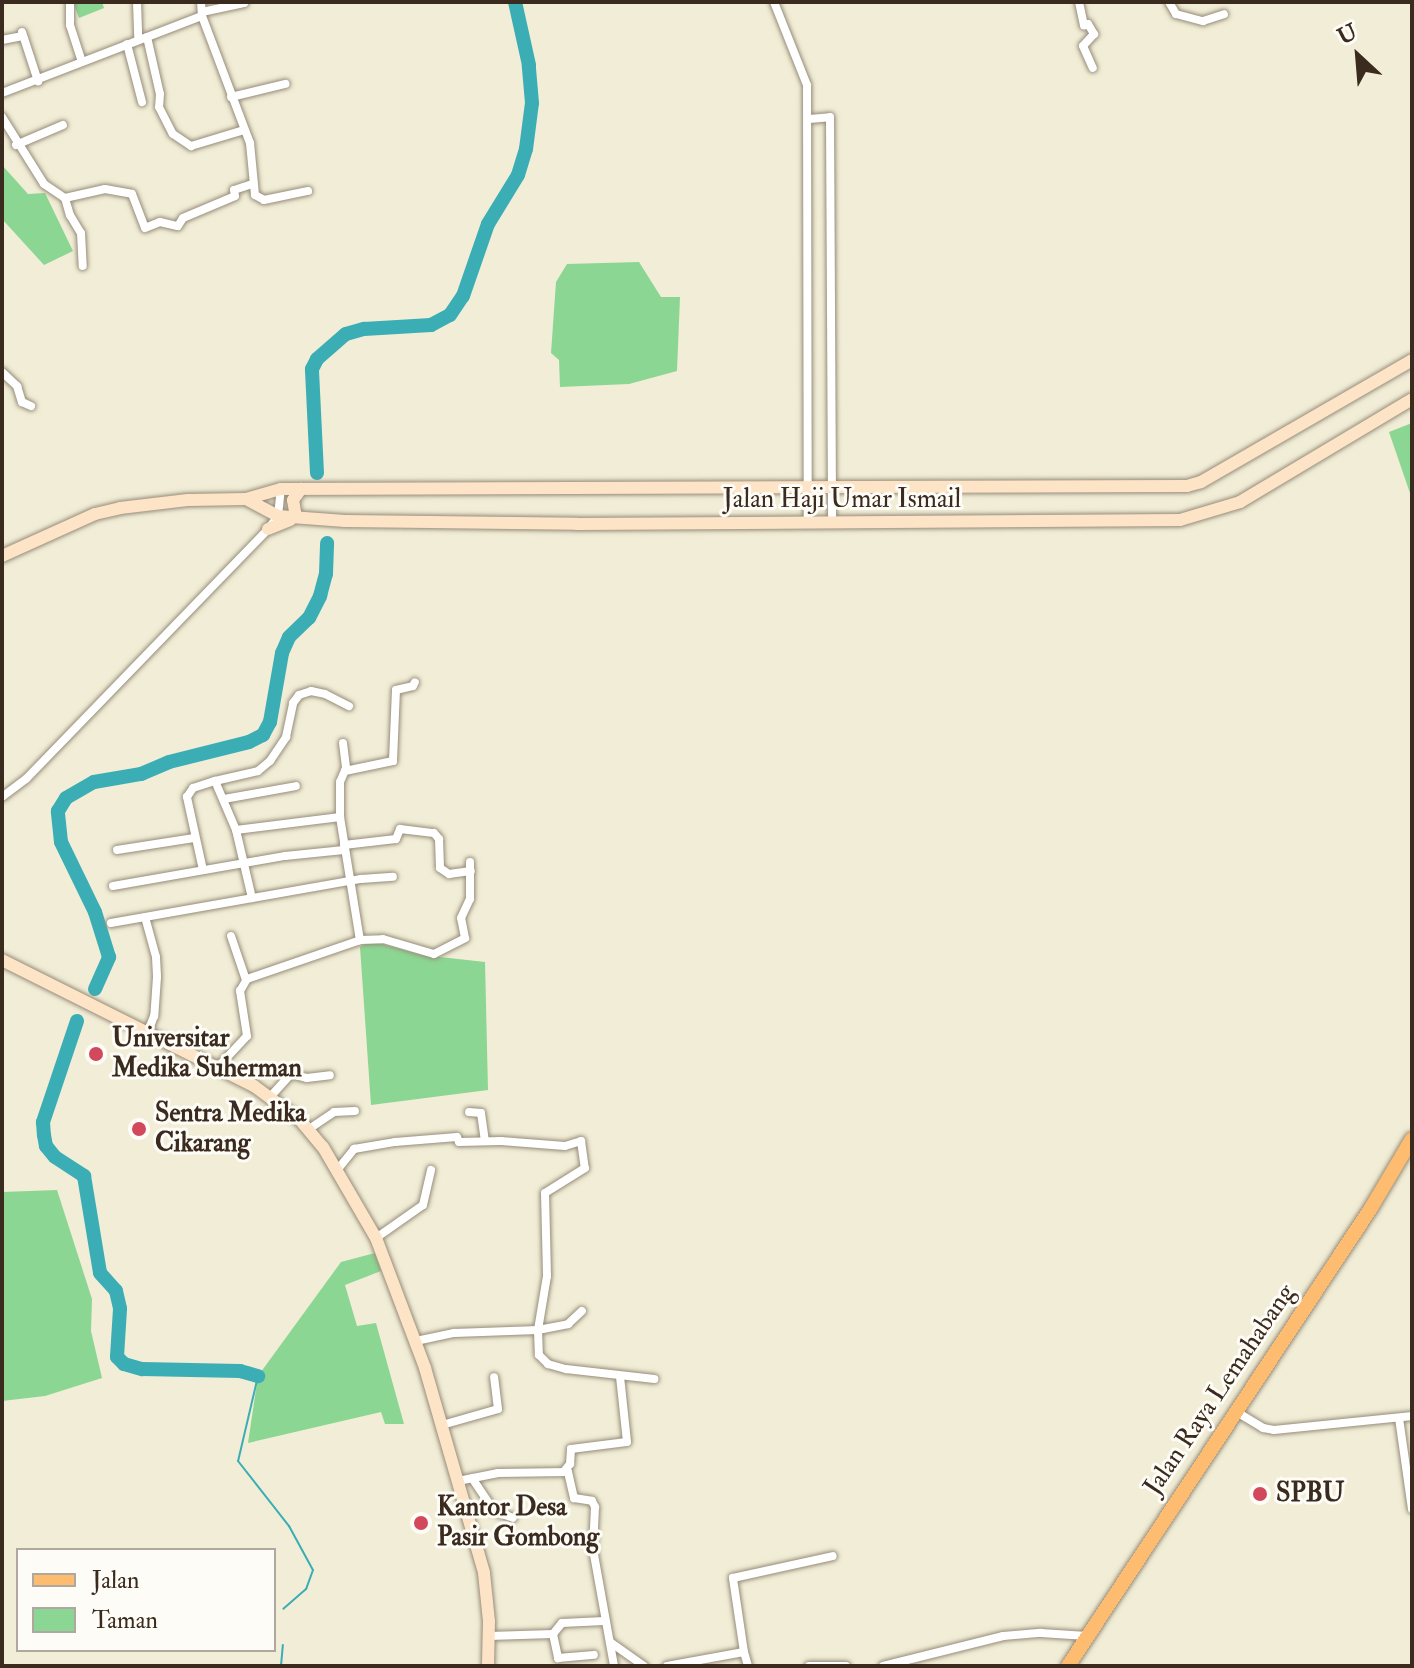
<!DOCTYPE html>
<style>
body{margin:0}
#map{position:relative;width:1414px;height:1668px;overflow:hidden;background:#f1edd6;font-family:"IM FELL Double Pica",serif}
div>[style]{position:absolute}
[style*='--x']{left:calc(var(--x)*1px);top:calc(var(--y)*1px);width:calc(var(--w)*1px);rotate:calc(var(--a)*1deg)}
.green>*{inset:0;background:#8cd693}
.stream>*{height:2px;margin:-1px;padding:0 1px;transform-origin:1px;border-radius:1px;background:#3badb5}
.river>*{height:14px;margin:-7px;padding:0 7px;transform-origin:7px;border-radius:7px;background:#3badb5}
.roads{filter:drop-shadow(0 0 2px #968c7a) drop-shadow(0 0 2px #968c7a)}
.street>*{height:8px;margin:-4px;padding:0 4px;transform-origin:4px;border-radius:4px;background:#fff}
.secondary>*{height:12px;margin:-6px;padding:0 6px;transform-origin:6px;border-radius:6px;background:#fee4c6}
.primary>*{height:14px;margin:-7px;padding:0 7px;transform-origin:7px;border-radius:7px;background:#fdbc70}
.dots>*{width:22px;height:22px;translate:-50% -50%;box-sizing:border-box;border:4px solid #fdfcf7;border-radius:50%}
span{translate:-50% -50%;white-space:nowrap;text-align:center;line-height:1.15;-webkit-text-stroke:6px #fdfcf7;paint-order:stroke}
.street-label{font-size:26px;color:#3b2a1e}
.poi-label{font-size:26px;color:#3b2a1e;font-weight:700}
.left{translate:0 -50%;text-align:left}
.frame{position:absolute;inset:0;border:4px solid #3b2a1e;pointer-events:none}
.legend{position:absolute;left:16px;top:1548px;width:260px;height:104px;box-sizing:border-box;background:#fdfcf7;border:2px solid #afa8a0;margin:0;padding:10px 14px;list-style:none;font-size:24px;color:#3b2a1e}
.legend li{display:flex;align-items:center;gap:16px;height:40px}
.legend b{width:40px;border:2px solid #afa8a0}
.north{position:absolute;left:1318px;top:16px;width:80px;height:80px;-webkit-text-stroke:6px #fdfcf7;paint-order:stroke;rotate:334deg;font-size:22px;font-weight:700;line-height:32px;text-align:center;color:#3b2a1e}
.north::after{content:'';display:block;margin:auto;width:28px;height:36px;background:#3b2a1e;clip-path:polygon(50% 0,100% 100%,50% 72%,0 100%)}
</style>
<div id="map">
<div class="green">
<div style="clip-path:polygon(73px 2px,102px 2px,104px 8px,79px 18px)"></div>
<div style="clip-path:polygon(2px 165px,28px 194px,45px 193px,73px 251px,44px 265px,2px 219px)"></div>
<div style="clip-path:polygon(639px 262px,661px 297px,680px 297px,677px 371px,629px 384px,560px 387px,559px 360px,551px 353px,556px 282px,567px 264px)"></div>
<div style="clip-path:polygon(1412px 423px,1412px 499px,1389px 432px)"></div>
<div style="clip-path:polygon(371px 941px,422px 955px,485px 962px,488px 1090px,371px 1105px,360px 947px)"></div>
<div style="clip-path:polygon(57px 1190px,92px 1299px,91px 1331px,102px 1378px,45px 1396px,2px 1401px,2px 1192px)"></div>
<div style="clip-path:polygon(375px 1253px,381px 1271px,345px 1285px,357px 1326px,376px 1323px,404px 1424px,385px 1424px,381px 1412px,248px 1443px,258px 1376px,341px 1262px)"></div>
</div>
<div class="stream">
<div style="--x:258;--y:1376;--w:87;--a:103.2"></div>
<div style="--x:238;--y:1461;--w:83;--a:51.9"></div>
<div style="--x:289;--y:1526;--w:50;--a:61.4"></div>
<div style="--x:313;--y:1570;--w:20;--a:110"></div>
<div style="--x:306;--y:1589;--w:30;--a:139"></div>
<div style="--x:281;--y:1666;--w:21;--a:-85"></div>
</div>
<div class="river">
<div style="--x:317;--y:473;--w:104;--a:-92.8"></div>
<div style="--x:312;--y:369;--w:11;--a:-63"></div>
<div style="--x:317;--y:359;--w:38;--a:-41"></div>
<div style="--x:346;--y:334;--w:19;--a:-16"></div>
<div style="--x:364;--y:329;--w:67;--a:-3.4"></div>
<div style="--x:431;--y:325;--w:21;--a:-28"></div>
<div style="--x:450;--y:315;--w:23;--a:-56"></div>
<div style="--x:463;--y:296;--w:76;--a:-70.9"></div>
<div style="--x:488;--y:224;--w:57;--a:-58.5"></div>
<div style="--x:518;--y:175;--w:27;--a:-73"></div>
<div style="--x:526;--y:149;--w:46;--a:-82.6"></div>
<div style="--x:532;--y:103;--w:38;--a:-95"></div>
<div style="--x:529;--y:65;--w:65;--a:-102.5"></div>
<div style="--x:95;--y:989;--w:35;--a:-66"></div>
<div style="--x:109;--y:957;--w:47;--a:-107.3"></div>
<div style="--x:95;--y:912;--w:78;--a:-115.9"></div>
<div style="--x:61;--y:842;--w:31;--a:-96"></div>
<div style="--x:58;--y:811;--w:15;--a:-58"></div>
<div style="--x:66;--y:798;--w:32;--a:-30"></div>
<div style="--x:94;--y:782;--w:48;--a:-9.7"></div>
<div style="--x:141;--y:774;--w:30;--a:-23"></div>
<div style="--x:169;--y:762;--w:82;--a:-14"></div>
<div style="--x:249;--y:742;--w:16;--a:-27"></div>
<div style="--x:263;--y:735;--w:15;--a:-62"></div>
<div style="--x:270;--y:722;--w:70;--a:-80.1"></div>
<div style="--x:282;--y:653;--w:17;--a:-66"></div>
<div style="--x:289;--y:637;--w:28;--a:-44"></div>
<div style="--x:309;--y:618;--w:25;--a:-63"></div>
<div style="--x:320;--y:596;--w:23;--a:-75"></div>
<div style="--x:326;--y:574;--w:31;--a:-88"></div>
<div style="--x:77;--y:1021;--w:107;--a:108.6"></div>
<div style="--x:43;--y:1122;--w:13;--a:86"></div>
<div style="--x:44;--y:1135;--w:11;--a:80"></div>
<div style="--x:46;--y:1146;--w:14;--a:51"></div>
<div style="--x:55;--y:1157;--w:35;--a:33"></div>
<div style="--x:84;--y:1176;--w:98;--a:80.6"></div>
<div style="--x:100;--y:1273;--w:24;--a:48"></div>
<div style="--x:116;--y:1291;--w:18;--a:77"></div>
<div style="--x:120;--y:1309;--w:48;--a:93.6"></div>
<div style="--x:117;--y:1357;--w:10;--a:45"></div>
<div style="--x:124;--y:1364;--w:19;--a:16"></div>
<div style="--x:142;--y:1369;--w:98;--a:1.2"></div>
<div style="--x:240;--y:1371;--w:19;--a:16"></div>
</div>
<div class="roads">
<div class="street">
<div style="--x:70;--y:2;--w:23;--a:90"></div>
<div style="--x:70;--y:25;--w:38;--a:72"></div>
<div style="--x:137;--y:2;--w:38;--a:88"></div>
<div style="--x:774;--y:2;--w:89;--a:68.3"></div>
<div style="--x:807;--y:85;--w:437;--a:89.9"></div>
<div style="--x:1079;--y:2;--w:24;--a:78"></div>
<div style="--x:1084;--y:25;--w:4;--a:-14"></div>
<div style="--x:1088;--y:24;--w:12;--a:59"></div>
<div style="--x:1094;--y:34;--w:16;--a:133"></div>
<div style="--x:1083;--y:46;--w:24;--a:66"></div>
<div style="--x:1169;--y:2;--w:14;--a:60"></div>
<div style="--x:1176;--y:14;--w:28;--a:15"></div>
<div style="--x:1203;--y:21;--w:22;--a:-18"></div>
<div style="--x:202;--y:12;--w:43;--a:-12.1"></div>
<div style="--x:202;--y:16;--w:136;--a:69.3"></div>
<div style="--x:250;--y:143;--w:52;--a:84.5"></div>
<div style="--x:255;--y:195;--w:10;--a:29"></div>
<div style="--x:264;--y:200;--w:45;--a:-11.6"></div>
<div style="--x:22;--y:32;--w:52;--a:71.9"></div>
<div style="--x:147;--y:37;--w:58;--a:77.2"></div>
<div style="--x:160;--y:94;--w:13;--a:94"></div>
<div style="--x:159;--y:107;--w:30;--a:63"></div>
<div style="--x:173;--y:134;--w:22;--a:34"></div>
<div style="--x:191;--y:146;--w:55;--a:-16.8"></div>
<div style="--x:2;--y:40;--w:21;--a:-11"></div>
<div style="--x:127;--y:44;--w:60;--a:75.5"></div>
<div style="--x:2;--y:93;--w:214;--a:-21.1"></div>
<div style="--x:202;--y:16;--w:14;--a:-94"></div>
<div style="--x:231;--y:97;--w:56;--a:-13.5"></div>
<div style="--x:2;--y:117;--w:79;--a:57.9"></div>
<div style="--x:44;--y:184;--w:25;--a:34"></div>
<div style="--x:65;--y:198;--w:41;--a:-12.7"></div>
<div style="--x:105;--y:189;--w:27;--a:10"></div>
<div style="--x:132;--y:194;--w:36;--a:69"></div>
<div style="--x:145;--y:228;--w:16;--a:-22"></div>
<div style="--x:160;--y:222;--w:18;--a:13"></div>
<div style="--x:178;--y:226;--w:9;--a:-58"></div>
<div style="--x:183;--y:218;--w:56;--a:-22.9"></div>
<div style="--x:235;--y:196;--w:6;--a:-99"></div>
<div style="--x:234;--y:190;--w:20;--a:-18"></div>
<div style="--x:809;--y:119;--w:21;--a:-5"></div>
<div style="--x:830;--y:117;--w:405;--a:89.7"></div>
<div style="--x:16;--y:145;--w:51;--a:-23.1"></div>
<div style="--x:65;--y:198;--w:18;--a:74"></div>
<div style="--x:70;--y:215;--w:21;--a:59"></div>
<div style="--x:81;--y:233;--w:33;--a:87"></div>
<div style="--x:2;--y:372;--w:21;--a:43"></div>
<div style="--x:17;--y:386;--w:17;--a:73"></div>
<div style="--x:22;--y:402;--w:10;--a:24"></div>
<div style="--x:343;--y:743;--w:25;--a:83"></div>
<div style="--x:346;--y:768;--w:15;--a:113"></div>
<div style="--x:340;--y:782;--w:35;--a:90"></div>
<div style="--x:340;--y:817;--w:125;--a:80.8"></div>
<div style="--x:345;--y:771;--w:49;--a:-11.8"></div>
<div style="--x:393;--y:761;--w:71;--a:-87.6"></div>
<div style="--x:396;--y:690;--w:17;--a:-13"></div>
<div style="--x:413;--y:686;--w:4;--a:-63"></div>
<div style="--x:215;--y:781;--w:44;--a:-13.1"></div>
<div style="--x:258;--y:771;--w:16;--a:-40"></div>
<div style="--x:270;--y:761;--w:29;--a:-56"></div>
<div style="--x:286;--y:737;--w:35;--a:-78"></div>
<div style="--x:293;--y:703;--w:10;--a:-53"></div>
<div style="--x:299;--y:695;--w:13;--a:-18"></div>
<div style="--x:311;--y:691;--w:14;--a:12"></div>
<div style="--x:325;--y:694;--w:27;--a:27"></div>
<div style="--x:2;--y:797;--w:30;--a:-37"></div>
<div style="--x:26;--y:779;--w:348;--a:-45.9"></div>
<div style="--x:268;--y:529;--w:16;--a:-52"></div>
<div style="--x:278;--y:516;--w:27;--a:-84"></div>
<div style="--x:224;--y:799;--w:73;--a:-10.2"></div>
<div style="--x:236;--y:830;--w:105;--a:-7.1"></div>
<div style="--x:344;--y:845;--w:52;--a:-6.6"></div>
<div style="--x:396;--y:839;--w:11;--a:-68"></div>
<div style="--x:400;--y:829;--w:34;--a:7"></div>
<div style="--x:434;--y:833;--w:8;--a:50"></div>
<div style="--x:439;--y:839;--w:29;--a:88"></div>
<div style="--x:440;--y:868;--w:11;--a:34"></div>
<div style="--x:449;--y:874;--w:22;--a:-8"></div>
<div style="--x:117;--y:850;--w:78;--a:-8.9"></div>
<div style="--x:203;--y:870;--w:75;--a:-102.4"></div>
<div style="--x:187;--y:797;--w:11;--a:-56"></div>
<div style="--x:193;--y:788;--w:23;--a:-18"></div>
<div style="--x:215;--y:781;--w:53;--a:66.8"></div>
<div style="--x:236;--y:830;--w:70;--a:76.8"></div>
<div style="--x:113;--y:886;--w:175;--a:-9.9"></div>
<div style="--x:285;--y:856;--w:59;--a:-5.8"></div>
<div style="--x:145;--y:917;--w:41;--a:74.6"></div>
<div style="--x:156;--y:957;--w:20;--a:87"></div>
<div style="--x:157;--y:977;--w:39;--a:94"></div>
<div style="--x:154;--y:1016;--w:19;--a:111"></div>
<div style="--x:111;--y:923;--w:254;--a:-10"></div>
<div style="--x:361;--y:879;--w:32;--a:-4"></div>
<div style="--x:231;--y:936;--w:46;--a:71.2"></div>
<div style="--x:218;--y:1067;--w:42;--a:-46.9"></div>
<div style="--x:247;--y:1036;--w:46;--a:-98.8"></div>
<div style="--x:240;--y:991;--w:14;--a:-60"></div>
<div style="--x:247;--y:979;--w:120;--a:-19"></div>
<div style="--x:360;--y:940;--w:23;--a:-2"></div>
<div style="--x:383;--y:939;--w:53;--a:16.4"></div>
<div style="--x:434;--y:954;--w:35;--a:-27"></div>
<div style="--x:465;--y:938;--w:20;--a:-101"></div>
<div style="--x:461;--y:918;--w:21;--a:-65"></div>
<div style="--x:470;--y:899;--w:37;--a:-90"></div>
<div style="--x:271;--y:1096;--w:30;--a:-48"></div>
<div style="--x:291;--y:1074;--w:16;--a:14"></div>
<div style="--x:307;--y:1078;--w:23;--a:-7"></div>
<div style="--x:469;--y:1112;--w:12;--a:5"></div>
<div style="--x:481;--y:1113;--w:28;--a:82"></div>
<div style="--x:309;--y:1129;--w:30;--a:-34"></div>
<div style="--x:334;--y:1112;--w:21;--a:-3"></div>
<div style="--x:338;--y:1169;--w:26;--a:-51"></div>
<div style="--x:354;--y:1149;--w:42;--a:-9.7"></div>
<div style="--x:395;--y:1142;--w:62;--a:-4.6"></div>
<div style="--x:457;--y:1137;--w:5;--a:68"></div>
<div style="--x:459;--y:1142;--w:42;--a:-1.4"></div>
<div style="--x:501;--y:1141;--w:64;--a:4.5"></div>
<div style="--x:565;--y:1146;--w:17;--a:-17"></div>
<div style="--x:581;--y:1141;--w:27;--a:82"></div>
<div style="--x:585;--y:1168;--w:47;--a:148"></div>
<div style="--x:545;--y:1193;--w:83;--a:88.6"></div>
<div style="--x:547;--y:1276;--w:55;--a:99.5"></div>
<div style="--x:538;--y:1330;--w:25;--a:88"></div>
<div style="--x:539;--y:1355;--w:13;--a:45"></div>
<div style="--x:548;--y:1364;--w:19;--a:16"></div>
<div style="--x:566;--y:1369;--w:89;--a:6.5"></div>
<div style="--x:376;--y:1238;--w:57;--a:-35.1"></div>
<div style="--x:423;--y:1205;--w:36;--a:-77"></div>
<div style="--x:416;--y:1341;--w:39;--a:-12"></div>
<div style="--x:454;--y:1333;--w:84;--a:-2"></div>
<div style="--x:538;--y:1330;--w:31;--a:-11"></div>
<div style="--x:568;--y:1324;--w:19;--a:-43"></div>
<div style="--x:1235;--y:1411;--w:33;--a:31"></div>
<div style="--x:1263;--y:1428;--w:11;--a:10"></div>
<div style="--x:1274;--y:1430;--w:139;--a:-5.8"></div>
<div style="--x:1399;--y:1418;--w:92;--a:81.9"></div>
<div style="--x:442;--y:1425;--w:58;--a:-15.9"></div>
<div style="--x:498;--y:1409;--w:32;--a:-97"></div>
<div style="--x:565;--y:1470;--w:8;--a:-50"></div>
<div style="--x:570;--y:1464;--w:15;--a:-86"></div>
<div style="--x:571;--y:1449;--w:56;--a:-7.1"></div>
<div style="--x:627;--y:1442;--w:65;--a:-96.1"></div>
<div style="--x:472;--y:1478;--w:40;--a:56"></div>
<div style="--x:494;--y:1511;--w:20;--a:20"></div>
<div style="--x:458;--y:1481;--w:41;--a:-11.3"></div>
<div style="--x:498;--y:1473;--w:70;--a:-0.8"></div>
<div style="--x:568;--y:1472;--w:27;--a:77"></div>
<div style="--x:574;--y:1498;--w:18;--a:9"></div>
<div style="--x:592;--y:1501;--w:7;--a:63"></div>
<div style="--x:595;--y:1507;--w:42;--a:92.7"></div>
<div style="--x:593;--y:1549;--w:119;--a:79.8"></div>
<div style="--x:553;--y:1634;--w:25;--a:78"></div>
<div style="--x:558;--y:1658;--w:36;--a:-5"></div>
<div style="--x:489;--y:1636;--w:64;--a:-1.8"></div>
<div style="--x:553;--y:1634;--w:14;--a:-51"></div>
<div style="--x:562;--y:1623;--w:42;--a:-2.7"></div>
<div style="--x:610;--y:1642;--w:42;--a:35.2"></div>
<div style="--x:744;--y:1652;--w:75;--a:-98.5"></div>
<div style="--x:733;--y:1578;--w:102;--a:-12.4"></div>
<div style="--x:667;--y:1666;--w:78;--a:-10.3"></div>
<div style="--x:744;--y:1652;--w:15;--a:74"></div>
<div style="--x:809;--y:1666;--w:37;--a:0"></div>
<div style="--x:883;--y:1666;--w:124;--a:-14"></div>
<div style="--x:1003;--y:1636;--w:38;--a:-5"></div>
<div style="--x:1041;--y:1633;--w:46;--a:3.7"></div>
</div>
<div class="secondary">
<div style="--x:246;--y:499;--w:36;--a:28"></div>
<div style="--x:278;--y:516;--w:67;--a:4.3"></div>
<div style="--x:345;--y:521;--w:232;--a:0.7"></div>
<div style="--x:577;--y:524;--w:603;--a:-0.38"></div>
<div style="--x:1180;--y:520;--w:63;--a:-16.7"></div>
<div style="--x:1240;--y:502;--w:200;--a:-30.9"></div>
<div style="--x:296;--y:517;--w:17;--a:-100"></div>
<div style="--x:293;--y:500;--w:14;--a:-54"></div>
<div style="--x:268;--y:529;--w:24;--a:-22"></div>
<div style="--x:2;--y:556;--w:102;--a:-24.3"></div>
<div style="--x:95;--y:514;--w:26;--a:-13"></div>
<div style="--x:120;--y:508;--w:68;--a:-6.7"></div>
<div style="--x:188;--y:500;--w:58;--a:-1"></div>
<div style="--x:246;--y:499;--w:36;--a:-16"></div>
<div style="--x:281;--y:489;--w:906;--a:-0.19"></div>
<div style="--x:1187;--y:486;--w:15;--a:-16"></div>
<div style="--x:1201;--y:482;--w:244;--a:-30"></div>
<div style="--x:2;--y:960;--w:282;--a:26.6"></div>
<div style="--x:254;--y:1086;--w:57;--a:36.5"></div>
<div style="--x:300;--y:1120;--w:35;--a:50"></div>
<div style="--x:323;--y:1147;--w:105;--a:59.8"></div>
<div style="--x:376;--y:1238;--w:139;--a:69.3"></div>
<div style="--x:425;--y:1368;--w:213;--a:73.9"></div>
<div style="--x:484;--y:1573;--w:48;--a:84.1"></div>
<div style="--x:489;--y:1621;--w:45;--a:91.3"></div>
</div>
<div class="primary">
<div style="--x:1068;--y:1666;--w:549;--a:-56.51"></div>
<div style="--x:1371;--y:1208;--w:80;--a:-59.3"></div>
</div>
</div>
<div class="dots">
<div style="left:96px;top:1054px;background:#d1495b"></div>
<div style="left:139px;top:1129px;background:#d1495b"></div>
<div style="left:1260px;top:1494px;background:#d1495b"></div>
<div style="left:421px;top:1523px;background:#d1495b"></div>
</div>
<div class="street-label">
<span style="left:842px;top:500px">Jalan Haji Umar Ismail</span>
<span style="left:1220px;top:1390px;rotate:-56deg">Jalan Raya Lemahabang</span>
</div>
<div class="poi-label">
<span class="left" style="left:112px;top:1054px">Universitar<br>Medika Suherman</span>
<span class="left" style="left:155px;top:1129px">Sentra Medika<br>Cikarang</span>
<span class="left" style="left:1276px;top:1494px">SPBU</span>
<span class="left" style="left:437px;top:1523px">Kantor Desa<br>Pasir Gombong</span>
</div>
<div class="frame"></div>
<ul class="legend">
<li><b style="height:10px;background:#fdbc70"></b>Jalan</li>
<li><b style="height:22px;background:#8cd693"></b>Taman</li>
</ul>
<div class="north">U</div>
</div>
